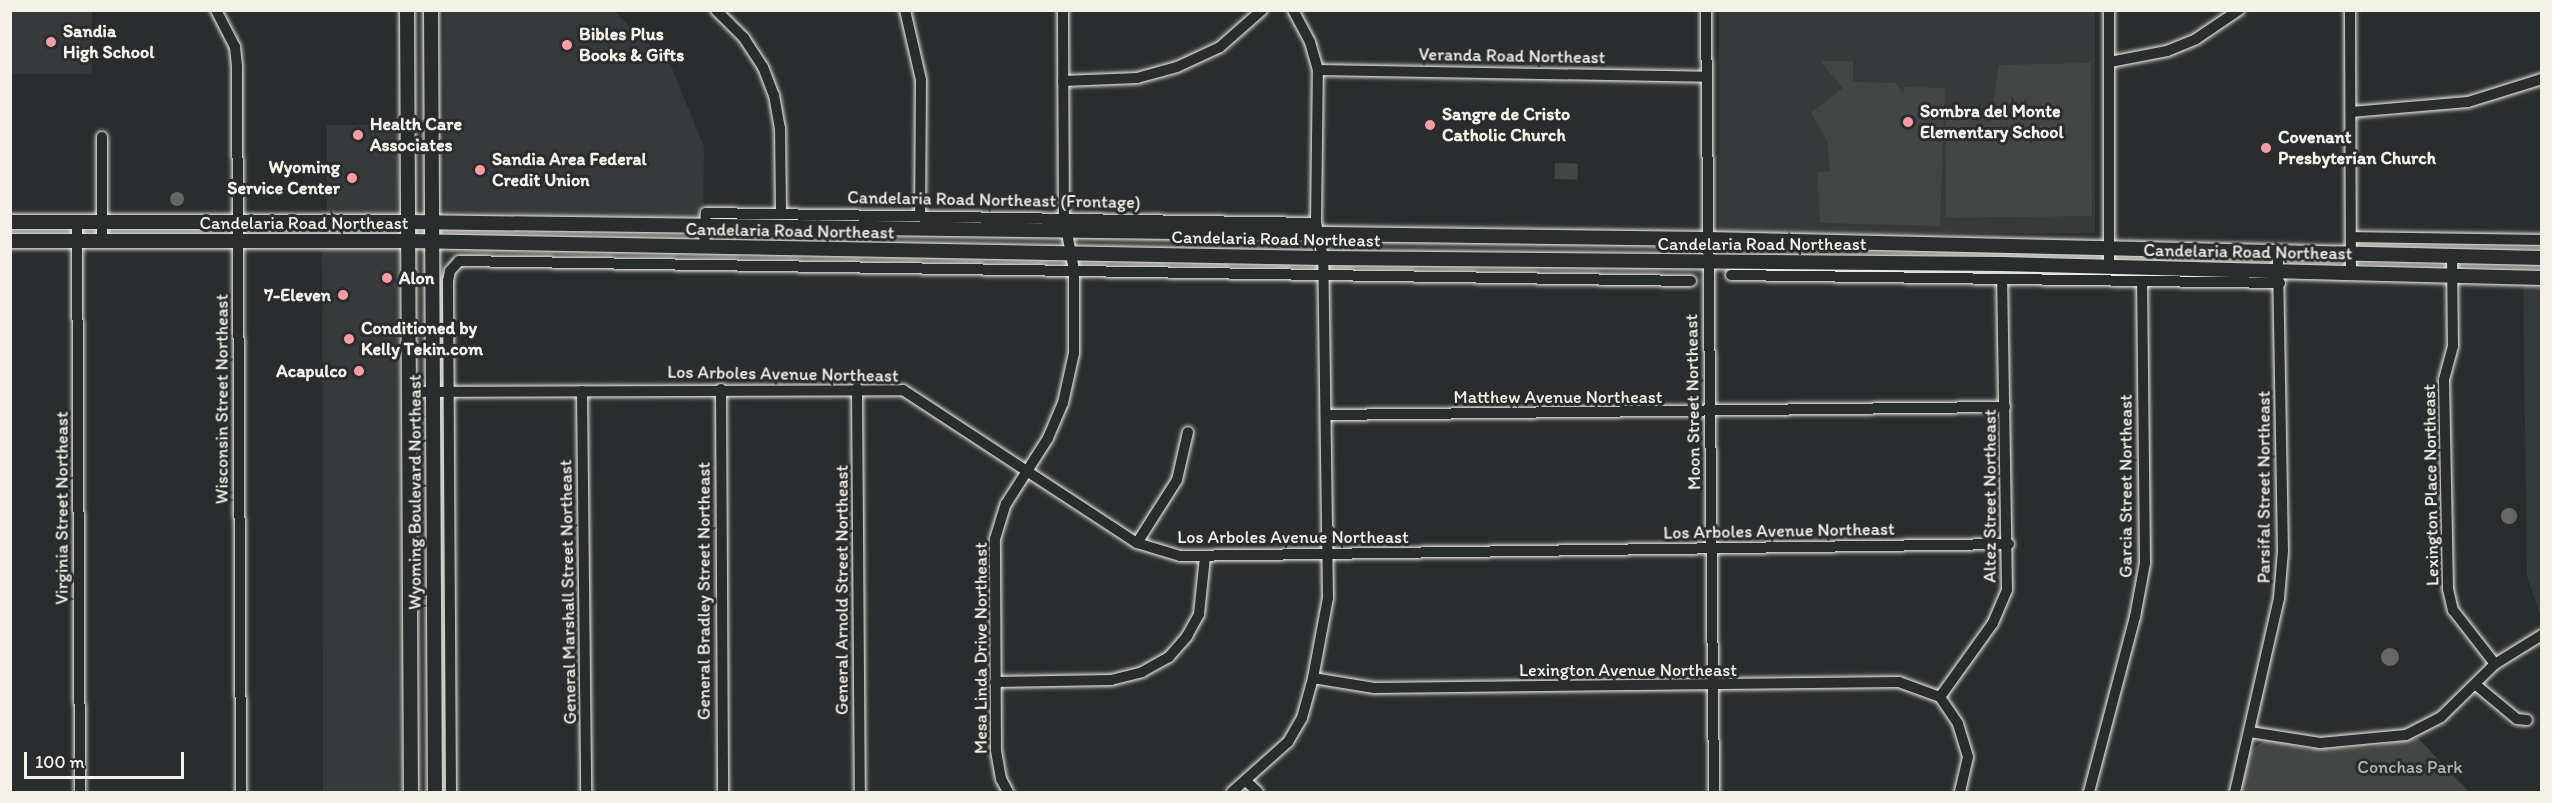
<!DOCTYPE html>
<style>
body{margin:0}
#map{position:relative;width:2552px;height:803px;overflow:hidden;background:#2a2d2e;font-family:Itim,sans-serif}
div>[style]{position:absolute}
[style*='--x']{left:calc(var(--x)*1px);top:calc(var(--y)*1px);width:calc(var(--w)*1px);rotate:calc(var(--a)*1deg)}
.built>*{inset:0;background:#373a3a;transform-origin:0 0}
.green>*{inset:0;background:#444645;transform-origin:0 0}
.water>*{inset:0;background:#676866}
.round{border-radius:50%}
.roads{filter:drop-shadow(0 0 2px #f4f1e8) drop-shadow(0 0 2px #f4f1e8)}
.minor>*{height:10px;margin:-5px;padding:0 5px;transform-origin:5px;border-radius:5px;background:#2a2d2e}
.major>*{height:14px;margin:-7px;padding:0 7px;transform-origin:7px;border-radius:7px;background:#2a2d2e}
.dots>*{width:16px;height:16px;translate:-50% -50%;box-sizing:border-box;border:3px solid #2a2d2e;border-radius:50%}
span{translate:-50% -50%;white-space:nowrap;text-align:center;line-height:1.15;-webkit-text-stroke:6px #2a2d2e;paint-order:stroke}
.poi-label{font-size:18px;color:#f4f1e8;font-weight:700}
.left{translate:0 -50%;text-align:left}
.right{translate:-100% -50%;text-align:right}
.street-label{font-size:18px;color:#f4f1e8}
.park-label{font-size:18px;color:#b6b5af}
.frame{position:absolute;inset:0;border:12px solid #f4f1e8;pointer-events:none}
.scale{position:absolute;left:24px;top:752px;width:160px;height:27px;box-sizing:border-box;border:3px solid #f4f1e8;border-top:0;padding-left:8px;font-size:18px;line-height:21px;white-space:nowrap;color:#f4f1e8;-webkit-text-stroke:4px #2a2d2e;paint-order:stroke}
</style>
<div id="map">
<div class="built">
<div style="left:11px;top:11px;width:81px;height:63px"></div>
<div style="clip-path:polygon(444px 11px,614px 11px,671px 66px,704px 147px,703px 219px,445px 212px)"></div>
<div style="left:1719px;top:11px;width:376px;height:222px"></div>
<div style="clip-path:polygon(327px 125px,399px 125px,397px 213px,392px 216px,327px 216px)"></div>
<div style="clip-path:polygon(330px 248px,393px 248px,399px 253px,403px 792px,323px 792px,322px 251px)"></div>
<div style="clip-path:polygon(2523px 284px,2541px 284px,2541px 617px,2527px 576px)"></div>
</div>
<div class="green">
<div style="clip-path:polygon(1820px 61px,1853px 61px,1853px 82px,1895px 83px,1903px 93px,1904px 87px,1945px 88px,1940px 226px,1820px 223px,1817px 172px,1830px 171px,1827px 140px,1811px 113px,1843px 88px)"></div>
<div style="clip-path:polygon(2091px 63px,2092px 216px,1945px 218px,1946px 113px,1991px 117px,1999px 65px)"></div>
<div style="left:1555px;top:163px;width:23px;height:16px;rotate:2deg"></div>
<div style="clip-path:polygon(2418px 738px,2469px 792px,2240px 792px,2251px 750px,2265px 740px,2307px 749px,2367px 748px)"></div>
</div>
<div class="water">
<div class="round" style="left:170px;top:192px;width:14px;height:14px"></div>
<div class="round" style="left:2501px;top:508px;width:16px;height:16px"></div>
<div class="round" style="left:2381px;top:648px;width:18px;height:18px"></div>
</div>
<div class="roads">
<div class="minor">
<div style="--x:216;--y:10;--w:42;--a:62.8"></div>
<div style="--x:235;--y:47;--w:20;--a:84"></div>
<div style="--x:237;--y:67;--w:725;--a:89.68"></div>
<div style="--x:716;--y:10;--w:40;--a:45"></div>
<div style="--x:744;--y:38;--w:35;--a:57"></div>
<div style="--x:763;--y:67;--w:30;--a:69"></div>
<div style="--x:774;--y:95;--w:34;--a:80"></div>
<div style="--x:780;--y:128;--w:84;--a:89.3"></div>
<div style="--x:905;--y:10;--w:72;--a:77.1"></div>
<div style="--x:921;--y:80;--w:135;--a:90.4"></div>
<div style="--x:1706;--y:10;--w:782;--a:89.41"></div>
<div style="--x:2109;--y:10;--w:257;--a:90"></div>
<div style="--x:2350;--y:10;--w:263;--a:89.8"></div>
<div style="--x:2110;--y:62;--w:58;--a:-10.9"></div>
<div style="--x:2167;--y:51;--w:31;--a:-22"></div>
<div style="--x:2196;--y:39;--w:52;--a:-34"></div>
<div style="--x:1318;--y:70;--w:388;--a:1"></div>
<div style="--x:1063;--y:81;--w:74;--a:-2.3"></div>
<div style="--x:1137;--y:78;--w:41;--a:-15.4"></div>
<div style="--x:1177;--y:67;--w:47;--a:-24.9"></div>
<div style="--x:1220;--y:47;--w:56;--a:-41.4"></div>
<div style="--x:2351;--y:112;--w:117;--a:-4.9"></div>
<div style="--x:2468;--y:102;--w:77;--a:-17.3"></div>
<div style="--x:77;--y:223;--w:569;--a:89.7"></div>
<div style="--x:2351;--y:237;--w:191;--a:0.9"></div>
<div style="--x:102;--y:241;--w:104;--a:-90"></div>
<div style="--x:704;--y:247;--w:34;--a:-87"></div>
<div style="--x:706;--y:213;--w:610;--a:0.94"></div>
<div style="--x:2452;--y:256;--w:90;--a:89.4"></div>
<div style="--x:2453;--y:346;--w:35;--a:105"></div>
<div style="--x:2444;--y:380;--w:209;--a:88.9"></div>
<div style="--x:2448;--y:589;--w:22;--a:77"></div>
<div style="--x:2453;--y:610;--w:68;--a:52.1"></div>
<div style="--x:1731;--y:275;--w:549;--a:0.83"></div>
<div style="--x:857;--y:388;--w:404;--a:89.6"></div>
<div style="--x:721;--y:389;--w:403;--a:89.7"></div>
<div style="--x:582;--y:391;--w:401;--a:89.4"></div>
<div style="--x:409;--y:392;--w:494;--a:-0.2"></div>
<div style="--x:903;--y:390;--w:280;--a:33.2"></div>
<div style="--x:1137;--y:543;--w:45;--a:16.8"></div>
<div style="--x:1180;--y:556;--w:829;--a:-0.83"></div>
<div style="--x:1326;--y:415;--w:679;--a:-0.68"></div>
<div style="--x:1137;--y:543;--w:75;--a:-57.6"></div>
<div style="--x:1177;--y:480;--w:49;--a:-77.1"></div>
<div style="--x:1313;--y:678;--w:62;--a:9.3"></div>
<div style="--x:1374;--y:688;--w:525;--a:-0.65"></div>
<div style="--x:1899;--y:682;--w:44;--a:20.1"></div>
<div style="--x:1940;--y:697;--w:32;--a:56"></div>
<div style="--x:1958;--y:724;--w:34;--a:73"></div>
<div style="--x:1968;--y:757;--w:36;--a:103"></div>
<div style="--x:995;--y:682;--w:116;--a:-1"></div>
<div style="--x:1111;--y:680;--w:32;--a:-14"></div>
<div style="--x:1142;--y:672;--w:31;--a:-29"></div>
<div style="--x:1169;--y:657;--w:28;--a:-49"></div>
<div style="--x:1187;--y:636;--w:25;--a:-61"></div>
<div style="--x:1199;--y:614;--w:57;--a:-84"></div>
<div style="--x:2476;--y:685;--w:53;--a:39.7"></div>
<div style="--x:2517;--y:719;--w:10;--a:6"></div>
<div style="--x:1940;--y:697;--w:91;--a:-54.4"></div>
<div style="--x:1993;--y:623;--w:36;--a:-67"></div>
<div style="--x:2007;--y:590;--w:310;--a:-90.9"></div>
<div style="--x:2250;--y:732;--w:71;--a:8.9"></div>
<div style="--x:2320;--y:743;--w:86;--a:-5.3"></div>
<div style="--x:2406;--y:735;--w:39;--a:-27"></div>
<div style="--x:2441;--y:717;--w:76;--a:-44.5"></div>
<div style="--x:2495;--y:664;--w:55;--a:-31.7"></div>
<div style="--x:1246;--y:781;--w:16;--a:43"></div>
<div style="--x:451;--y:792;--w:511;--a:-90.34"></div>
<div style="--x:448;--y:281;--w:10;--a:-79"></div>
<div style="--x:450;--y:271;--w:13;--a:-48"></div>
<div style="--x:459;--y:261;--w:1232;--a:0.93"></div>
<div style="--x:1008;--y:792;--w:15;--a:-118"></div>
<div style="--x:1001;--y:779;--w:29;--a:-100"></div>
<div style="--x:996;--y:750;--w:211;--a:-90.3"></div>
<div style="--x:995;--y:539;--w:37;--a:-73"></div>
<div style="--x:1006;--y:504;--w:78;--a:-57.5"></div>
<div style="--x:1048;--y:438;--w:38;--a:-67"></div>
<div style="--x:1063;--y:403;--w:51;--a:-77.6"></div>
<div style="--x:1074;--y:353;--w:83;--a:-90"></div>
<div style="--x:1074;--y:270;--w:54;--a:-100.7"></div>
<div style="--x:1064;--y:217;--w:207;--a:-90.3"></div>
<div style="--x:1232;--y:792;--w:75;--a:-41.8"></div>
<div style="--x:1288;--y:742;--w:28;--a:-60"></div>
<div style="--x:1302;--y:718;--w:41;--a:-74.6"></div>
<div style="--x:1313;--y:678;--w:81;--a:-79.4"></div>
<div style="--x:1328;--y:598;--w:340;--a:-90.8"></div>
<div style="--x:1323;--y:258;--w:36;--a:-101"></div>
<div style="--x:1316;--y:223;--w:153;--a:-89.3"></div>
<div style="--x:1318;--y:70;--w:29;--a:-106"></div>
<div style="--x:1310;--y:42;--w:36;--a:-118"></div>
<div style="--x:2089;--y:792;--w:181;--a:-75.3"></div>
<div style="--x:2135;--y:617;--w:55;--a:-79.5"></div>
<div style="--x:2145;--y:563;--w:281;--a:-90.6"></div>
<div style="--x:2235;--y:792;--w:199;--a:-77.2"></div>
<div style="--x:2279;--y:598;--w:47;--a:-85.1"></div>
<div style="--x:2283;--y:551;--w:301;--a:-91"></div>
</div>
<div class="major">
<div style="--x:407;--y:10;--w:782;--a:89.71"></div>
<div style="--x:431;--y:10;--w:782;--a:89.71"></div>
<div style="--x:10;--y:222;--w:399;--a:0"></div>
<div style="--x:409;--y:222;--w:1299;--a:0.75"></div>
<div style="--x:1708;--y:239;--w:834;--a:1.31"></div>
<div style="--x:10;--y:241;--w:399;--a:0"></div>
<div style="--x:409;--y:241;--w:914;--a:1.07"></div>
<div style="--x:1323;--y:258;--w:679;--a:0.51"></div>
<div style="--x:2002;--y:264;--w:540;--a:1.49"></div>
</div>
</div>
<div class="dots">
<div style="left:51px;top:42px;background:#ff9aa2"></div>
<div style="left:567px;top:45px;background:#ff9aa2"></div>
<div style="left:1908px;top:122px;background:#ff9aa2"></div>
<div style="left:1430px;top:125px;background:#ff9aa2"></div>
<div style="left:358px;top:135px;background:#ff9aa2"></div>
<div style="left:2266px;top:148px;background:#ff9aa2"></div>
<div style="left:480px;top:170px;background:#ff9aa2"></div>
<div style="left:352px;top:178px;background:#ff9aa2"></div>
<div style="left:387px;top:278px;background:#ff9aa2"></div>
<div style="left:343px;top:295px;background:#ff9aa2"></div>
<div style="left:349px;top:339px;background:#ff9aa2"></div>
<div style="left:359px;top:371px;background:#ff9aa2"></div>
</div>
<div class="poi-label">
<span class="left" style="left:63px;top:42px">Sandia<br>High School</span>
<span class="left" style="left:579px;top:45px">Bibles Plus<br>Books &amp; Gifts</span>
<span class="left" style="left:1920px;top:122px">Sombra del Monte<br>Elementary School</span>
<span class="left" style="left:1442px;top:125px">Sangre de Cristo<br>Catholic Church</span>
<span class="left" style="left:370px;top:135px">Health Care<br>Associates</span>
<span class="left" style="left:2278px;top:148px">Covenant<br>Presbyterian Church</span>
<span class="left" style="left:492px;top:170px">Sandia Area Federal<br>Credit Union</span>
<span class="right" style="left:340px;top:178px">Wyoming<br>Service Center</span>
<span class="left" style="left:399px;top:278px">Alon</span>
<span class="right" style="left:331px;top:295px">7-Eleven</span>
<span class="left" style="left:361px;top:339px">Conditioned by<br>Kelly Tekin.com</span>
<span class="right" style="left:347px;top:371px">Acapulco</span>
</div>
<div class="street-label">
<span style="left:1512px;top:56px;rotate:1deg">Veranda Road Northeast</span>
<span style="left:994px;top:200px;rotate:1deg">Candelaria Road Northeast (Frontage)</span>
<span style="left:304px;top:223px">Candelaria Road Northeast</span>
<span style="left:790px;top:231px;rotate:1deg">Candelaria Road Northeast</span>
<span style="left:1276px;top:239px;rotate:1deg">Candelaria Road Northeast</span>
<span style="left:1762px;top:244px">Candelaria Road Northeast</span>
<span style="left:2248px;top:252px;rotate:1deg">Candelaria Road Northeast</span>
<span style="left:783px;top:374px;rotate:1deg">Los Arboles Avenue Northeast</span>
<span style="left:1558px;top:397px">Matthew Avenue Northeast</span>
<span style="left:222px;top:399px;rotate:-90deg">Wisconsin Street Northeast</span>
<span style="left:1693px;top:402px;rotate:-91deg">Moon Street Northeast</span>
<span style="left:2431px;top:485px;rotate:-91deg">Lexington Place Northeast</span>
<span style="left:2126px;top:486px;rotate:-90deg">Garcia Street Northeast</span>
<span style="left:2264px;top:487px;rotate:-90deg">Parsifal Street Northeast</span>
<span style="left:415px;top:492px;rotate:-90deg">Wyoming Boulevard Northeast</span>
<span style="left:1990px;top:496px;rotate:-90deg">Altez Street Northeast</span>
<span style="left:62px;top:508px;rotate:-90deg">Virginia Street Northeast</span>
<span style="left:1779px;top:531px;rotate:-1deg">Los Arboles Avenue Northeast</span>
<span style="left:1293px;top:537px">Los Arboles Avenue Northeast</span>
<span style="left:842px;top:590px;rotate:-90deg">General Arnold Street Northeast</span>
<span style="left:704px;top:591px;rotate:-90deg">General Bradley Street Northeast</span>
<span style="left:568px;top:592px;rotate:-91deg">General Marshall Street Northeast</span>
<span style="left:981px;top:648px;rotate:-90deg">Mesa Linda Drive Northeast</span>
<span style="left:1628px;top:670px">Lexington Avenue Northeast</span>
</div>
<div class="park-label">
<span style="left:2410px;top:767px">Conchas Park</span>
</div>
<div class="frame"></div>
<div class="scale">100 m</div>
</div>
